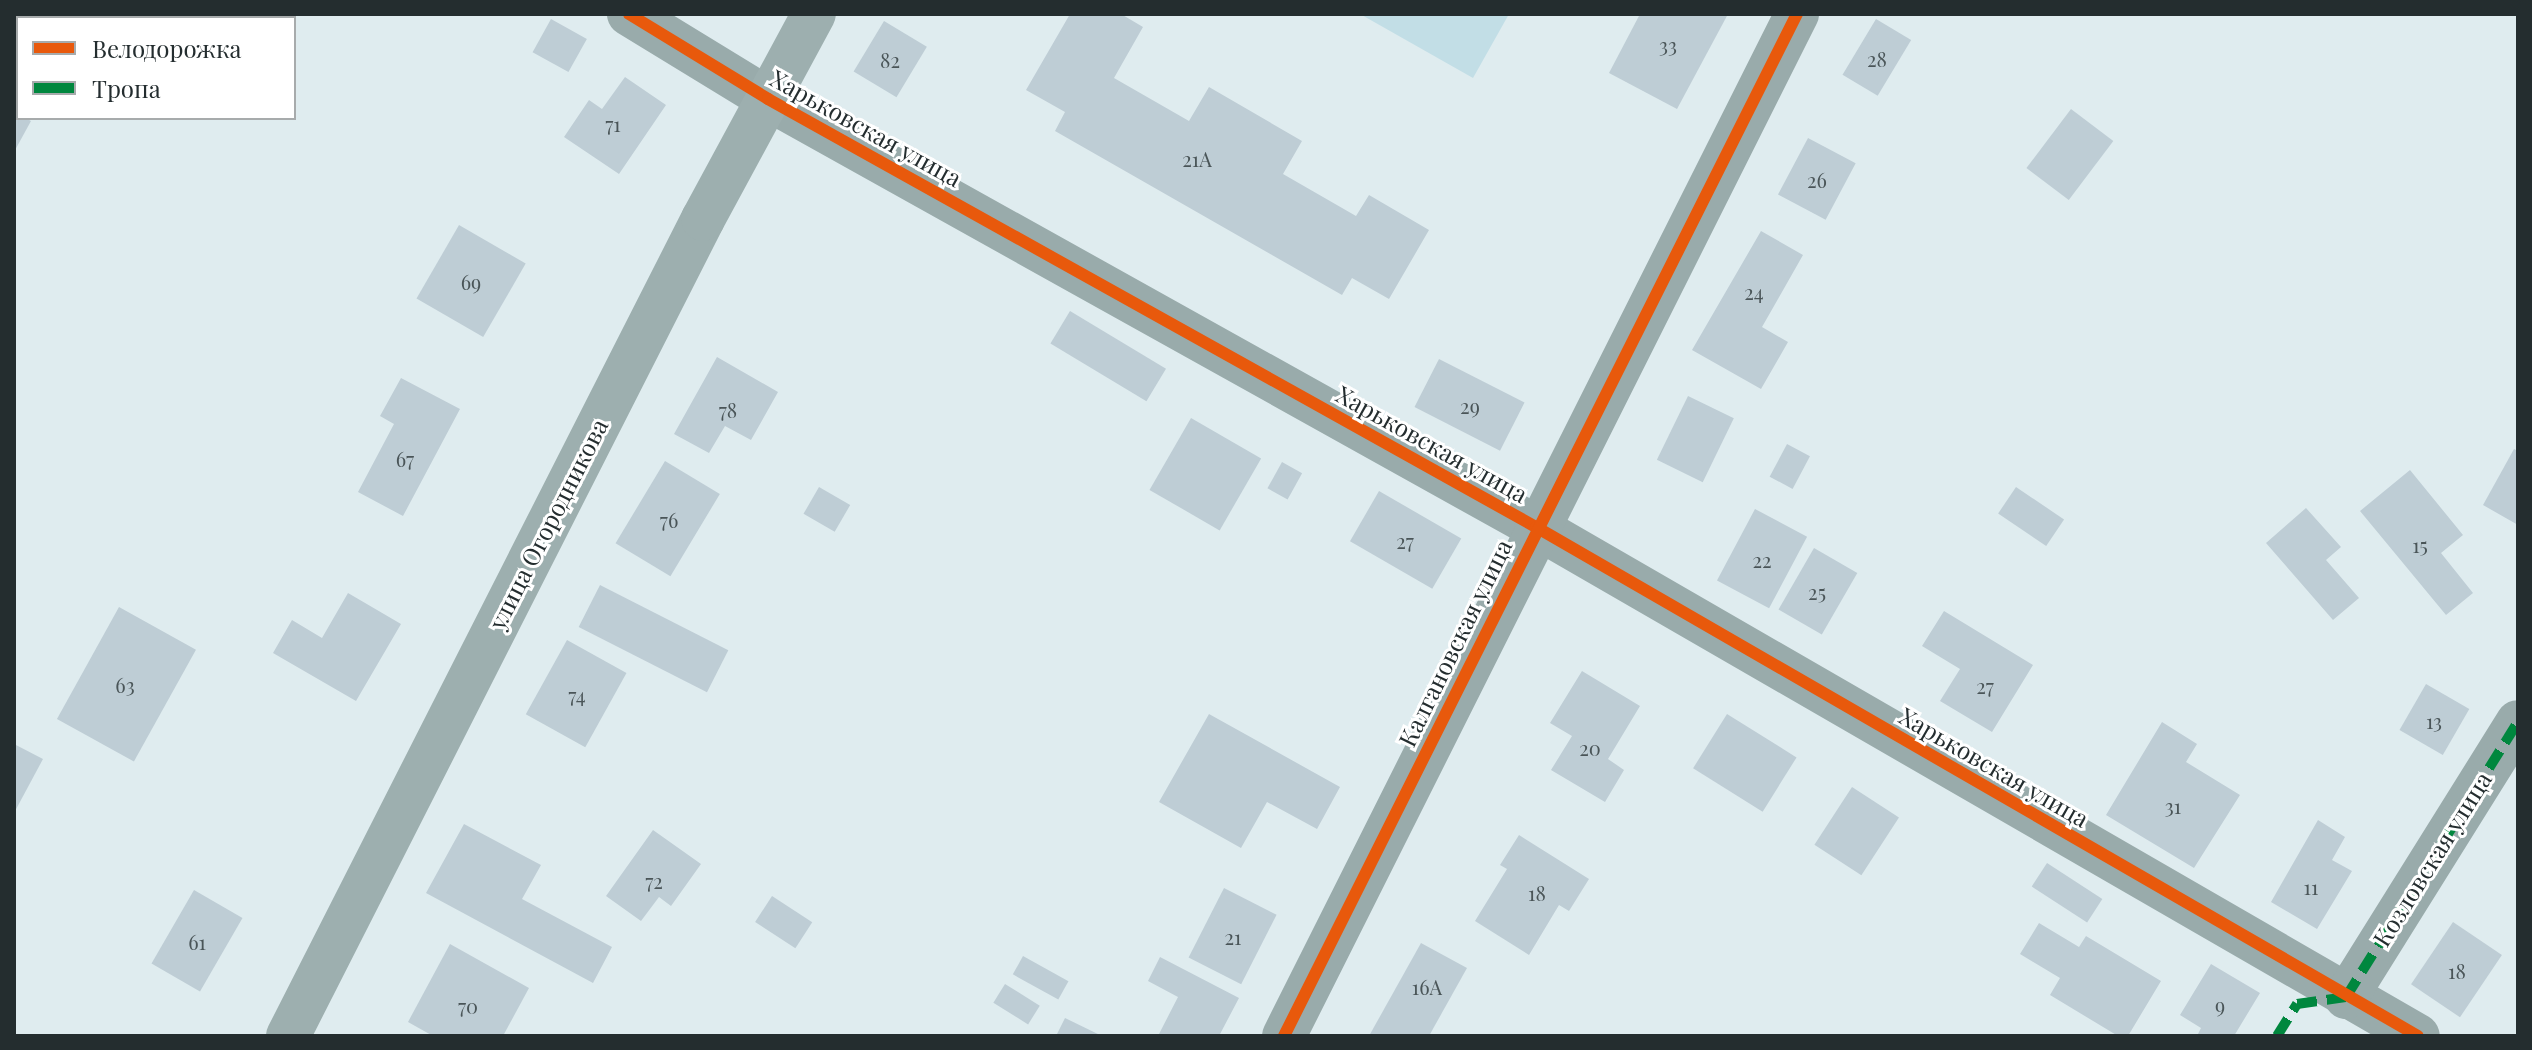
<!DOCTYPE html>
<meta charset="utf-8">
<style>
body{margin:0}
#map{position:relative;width:2532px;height:1050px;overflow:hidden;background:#dfecef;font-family:"Playfair Display",serif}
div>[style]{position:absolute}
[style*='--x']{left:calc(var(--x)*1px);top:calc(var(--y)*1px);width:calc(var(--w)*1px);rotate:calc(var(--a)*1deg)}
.green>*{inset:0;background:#c2dee6}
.building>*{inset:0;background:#becdd5;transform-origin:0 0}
.minor>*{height:44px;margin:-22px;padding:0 22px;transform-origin:22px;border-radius:22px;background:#99abab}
.major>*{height:44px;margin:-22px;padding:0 22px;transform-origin:22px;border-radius:22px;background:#9dafaf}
.quiet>*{height:10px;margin-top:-5px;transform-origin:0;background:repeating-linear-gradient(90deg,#00873e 0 20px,transparent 0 30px)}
.cycleway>*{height:12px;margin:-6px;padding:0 6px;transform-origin:6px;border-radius:6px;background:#e8590c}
span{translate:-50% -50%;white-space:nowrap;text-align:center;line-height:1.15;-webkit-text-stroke:6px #fff;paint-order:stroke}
.number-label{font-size:20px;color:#4a5558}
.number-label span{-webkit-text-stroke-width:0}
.street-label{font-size:24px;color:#242d2f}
.frame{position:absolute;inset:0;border:16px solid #242d2f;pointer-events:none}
.legend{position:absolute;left:16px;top:16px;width:280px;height:104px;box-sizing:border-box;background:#fff;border:2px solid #a7abac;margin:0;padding:10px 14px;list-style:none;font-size:24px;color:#242d2f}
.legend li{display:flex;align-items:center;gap:16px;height:40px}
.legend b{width:40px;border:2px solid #a7abac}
</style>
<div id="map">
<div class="green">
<div style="clip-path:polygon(1360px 14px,1509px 14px,1473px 78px)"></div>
</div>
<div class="building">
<div style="clip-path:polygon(1070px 14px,1121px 14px,1143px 27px,1114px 78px,1189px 121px,1209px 87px,1302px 141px,1283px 174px,1356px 216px,1369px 195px,1429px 230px,1389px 299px,1352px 278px,1342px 295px,1055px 131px,1065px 112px,1026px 90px)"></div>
<div style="clip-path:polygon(1640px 14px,1728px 14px,1677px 109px,1609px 73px)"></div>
<div style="left:551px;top:19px;width:41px;height:38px;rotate:29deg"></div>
<div style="left:1876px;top:19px;width:41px;height:65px;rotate:31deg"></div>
<div style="left:884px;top:21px;width:50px;height:59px;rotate:31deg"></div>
<div style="clip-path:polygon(625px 77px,666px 105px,619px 174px,564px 137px,589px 100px,602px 109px)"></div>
<div style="left:2071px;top:109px;width:53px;height:74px;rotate:37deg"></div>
<div style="clip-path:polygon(14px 112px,31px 121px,14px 152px)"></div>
<div style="left:1808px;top:138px;width:54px;height:64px;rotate:28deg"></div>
<div style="left:459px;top:225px;width:77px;height:85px;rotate:30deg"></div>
<div style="clip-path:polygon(1761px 231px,1803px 255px,1762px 327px,1788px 342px,1761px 389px,1692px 350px)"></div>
<div style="left:1070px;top:311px;width:112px;height:38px;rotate:31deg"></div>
<div style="clip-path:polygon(717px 357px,778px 392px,751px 440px,725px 426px,709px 453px,674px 434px)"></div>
<div style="left:1439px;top:359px;width:96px;height:54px;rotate:27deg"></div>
<div style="clip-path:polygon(401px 378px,460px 409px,403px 516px,358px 492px,394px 424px,380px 416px)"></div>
<div style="left:1688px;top:396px;width:51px;height:71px;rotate:26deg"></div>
<div style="left:1191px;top:418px;width:81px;height:83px;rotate:30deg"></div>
<div style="left:1787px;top:444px;width:26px;height:37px;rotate:28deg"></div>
<div style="clip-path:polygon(2514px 449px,2518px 451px,2518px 525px,2483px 505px)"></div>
<div style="left:665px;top:461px;width:64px;height:96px;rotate:31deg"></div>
<div style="left:1282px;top:462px;width:23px;height:30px;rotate:29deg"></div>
<div style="clip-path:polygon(2410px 470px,2463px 535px,2441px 553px,2473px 593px,2446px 615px,2360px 511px)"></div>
<div style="left:819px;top:487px;width:36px;height:31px;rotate:30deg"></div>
<div style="left:2016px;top:487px;width:58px;height:32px;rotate:34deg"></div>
<div style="left:1379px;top:491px;width:95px;height:58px;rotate:30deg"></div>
<div style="clip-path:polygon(2306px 508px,2341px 547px,2326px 560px,2359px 598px,2333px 620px,2266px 543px)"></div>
<div style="left:1755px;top:509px;width:59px;height:81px;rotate:28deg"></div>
<div style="left:1814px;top:548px;width:50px;height:71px;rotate:30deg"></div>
<div style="left:600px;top:585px;width:144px;height:47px;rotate:27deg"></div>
<div style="clip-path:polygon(348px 593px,401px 624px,356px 701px,273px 653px,292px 620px,322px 638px)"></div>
<div style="left:119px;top:607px;width:88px;height:128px;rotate:29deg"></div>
<div style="clip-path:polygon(1944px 611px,2033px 665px,1992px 732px,1940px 701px,1960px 669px,1922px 646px)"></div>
<div style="left:567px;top:640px;width:68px;height:85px;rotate:29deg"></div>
<div style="clip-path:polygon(1582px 671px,1640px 706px,1608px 759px,1624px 770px,1605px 802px,1551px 770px,1572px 736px,1550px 723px)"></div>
<div style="left:2426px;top:684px;width:50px;height:53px;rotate:30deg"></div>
<div style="clip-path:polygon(1209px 714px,1340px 787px,1317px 829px,1267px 802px,1241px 848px,1159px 802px)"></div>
<div style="left:1727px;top:714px;width:82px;height:64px;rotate:32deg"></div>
<div style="clip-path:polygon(2162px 722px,2197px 744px,2186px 762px,2240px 795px,2194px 868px,2106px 815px)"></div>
<div style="clip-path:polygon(14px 744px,43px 759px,14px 813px)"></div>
<div style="left:1852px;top:787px;width:56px;height:69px;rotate:33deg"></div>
<div style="clip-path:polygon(2318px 820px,2345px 837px,2332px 860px,2352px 871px,2317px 929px,2271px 902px)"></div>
<div style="clip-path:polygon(464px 824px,541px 865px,522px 899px,612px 947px,593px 983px,426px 893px)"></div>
<div style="clip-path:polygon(653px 830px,701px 864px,671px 906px,659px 897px,641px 921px,606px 896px)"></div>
<div style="clip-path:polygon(1519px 835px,1589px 879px,1569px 911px,1559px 905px,1529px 955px,1475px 921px,1507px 869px,1500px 865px)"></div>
<div style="left:2047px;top:863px;width:66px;height:28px;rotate:33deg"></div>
<div style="left:1224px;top:888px;width:59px;height:78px;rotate:27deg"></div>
<div style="left:194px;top:890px;width:56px;height:85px;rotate:30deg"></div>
<div style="left:772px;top:896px;width:48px;height:31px;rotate:33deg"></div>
<div style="left:2453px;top:922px;width:59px;height:75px;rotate:34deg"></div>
<div style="clip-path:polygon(2039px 923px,2079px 947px,2086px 936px,2161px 981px,2128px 1036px,2118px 1036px,2050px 995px,2060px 978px,2020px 954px)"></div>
<div style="clip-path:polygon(1421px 943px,1467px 968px,1429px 1036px,1369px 1036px)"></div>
<div style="clip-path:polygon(450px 944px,529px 988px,503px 1036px,433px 1036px,408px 1022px)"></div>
<div style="left:1023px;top:956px;width:52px;height:21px;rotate:29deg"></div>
<div style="clip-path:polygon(1160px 957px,1239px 998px,1219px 1036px,1159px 1034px,1178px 997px,1148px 981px)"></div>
<div style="clip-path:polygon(2211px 964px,2260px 993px,2234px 1036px,2197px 1036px,2201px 1028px,2180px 1015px)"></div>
<div style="left:1005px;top:984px;width:41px;height:22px;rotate:32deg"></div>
<div style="clip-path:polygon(1065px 1018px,1102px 1036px,1056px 1036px)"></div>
</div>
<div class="minor">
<div style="--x:629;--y:14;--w:163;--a:31.4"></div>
<div style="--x:768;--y:99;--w:879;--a:29.13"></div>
<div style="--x:1536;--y:527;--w:1018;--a:29.99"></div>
<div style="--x:2346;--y:997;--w:324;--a:-58"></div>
<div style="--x:1284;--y:1036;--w:1144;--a:-63.35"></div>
</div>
<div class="major">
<div style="--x:288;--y:1036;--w:916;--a:-63.07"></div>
<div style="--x:703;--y:219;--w:233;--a:-61.6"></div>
</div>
<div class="quiet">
<div style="--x:2277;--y:1036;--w:38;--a:-58"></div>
<div style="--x:2297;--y:1004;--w:49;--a:-8.1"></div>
<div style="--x:2346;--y:997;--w:324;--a:-58"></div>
</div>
<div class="cycleway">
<div style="--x:629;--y:14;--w:163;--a:31.4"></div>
<div style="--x:768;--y:99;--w:879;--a:29.13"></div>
<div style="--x:1536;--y:527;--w:1018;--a:29.99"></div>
<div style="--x:1284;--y:1036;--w:1144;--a:-63.35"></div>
</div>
<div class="number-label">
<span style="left:1668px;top:44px">33</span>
<span style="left:1877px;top:58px">28</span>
<span style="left:890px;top:59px">82</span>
<span style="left:613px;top:123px">71</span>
<span style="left:1197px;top:158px">21А</span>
<span style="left:1817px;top:179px">26</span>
<span style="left:471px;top:281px">69</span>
<span style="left:1754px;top:291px">24</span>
<span style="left:1470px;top:405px">29</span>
<span style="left:728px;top:409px">78</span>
<span style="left:405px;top:458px">67</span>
<span style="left:669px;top:519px">76</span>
<span style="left:1405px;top:540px">27</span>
<span style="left:2420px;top:544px">15</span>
<span style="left:1762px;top:559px">22</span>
<span style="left:1817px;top:591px">25</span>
<span style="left:125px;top:684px">63</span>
<span style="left:1985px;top:685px">27</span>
<span style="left:577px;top:694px">74</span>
<span style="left:2434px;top:720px">13</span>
<span style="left:1590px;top:747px">20</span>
<span style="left:2173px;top:805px">31</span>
<span style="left:654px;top:880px">72</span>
<span style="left:2311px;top:886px">11</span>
<span style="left:1537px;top:892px">18</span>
<span style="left:1233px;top:936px">21</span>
<span style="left:197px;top:941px">61</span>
<span style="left:2457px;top:970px">18</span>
<span style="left:1427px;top:986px">16А</span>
<span style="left:2220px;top:1004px">9</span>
<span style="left:468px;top:1005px">70</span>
</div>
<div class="street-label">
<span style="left:866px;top:128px;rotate:29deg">Харьковская улица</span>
<span style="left:1432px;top:444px;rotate:29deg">Харьковская улица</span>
<span style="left:548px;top:524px;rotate:-63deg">улица Огородникова</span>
<span style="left:1455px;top:643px;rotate:-64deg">Калгановская улица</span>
<span style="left:1994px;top:767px;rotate:30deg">Харьковская улица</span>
<span style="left:2432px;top:859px;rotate:-58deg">Козловская улица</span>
</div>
<div class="frame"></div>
<ul class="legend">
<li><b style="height:10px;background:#e8590c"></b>Велодорожка</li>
<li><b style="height:10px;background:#00873e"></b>Тропа</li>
</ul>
</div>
